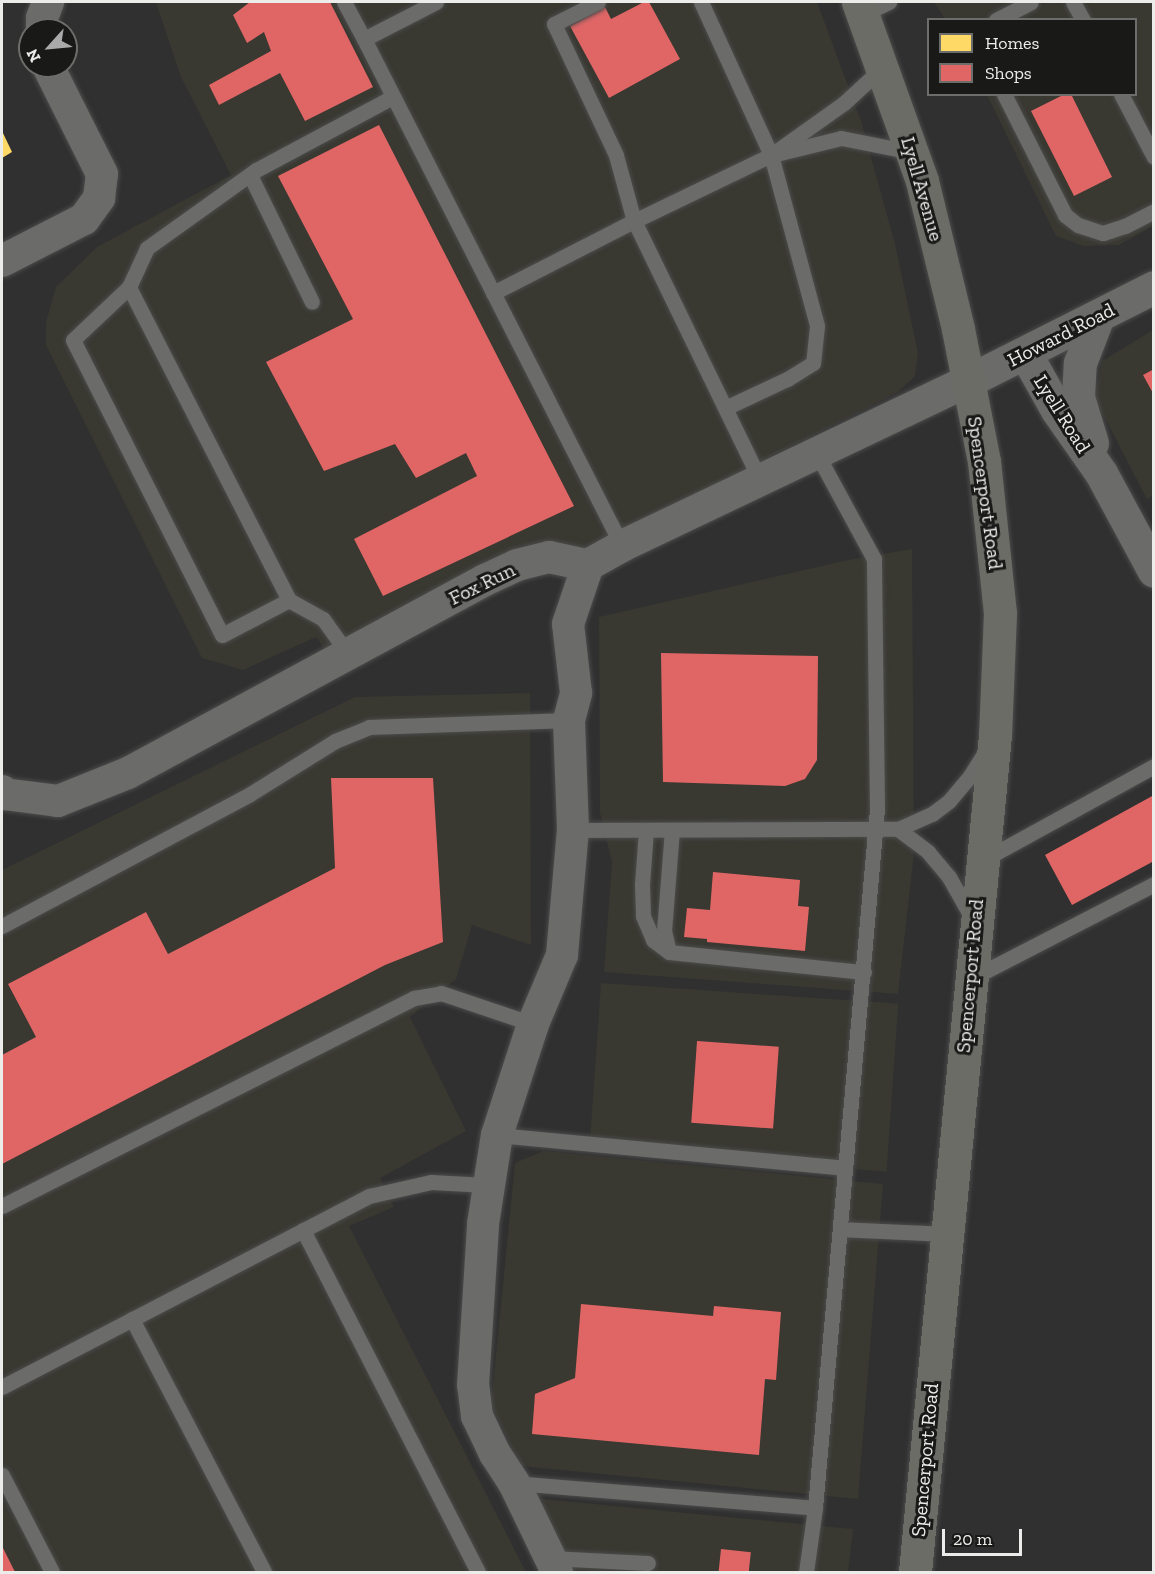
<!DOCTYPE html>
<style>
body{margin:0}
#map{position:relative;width:1155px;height:1574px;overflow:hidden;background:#303030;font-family:"Zilla Slab",serif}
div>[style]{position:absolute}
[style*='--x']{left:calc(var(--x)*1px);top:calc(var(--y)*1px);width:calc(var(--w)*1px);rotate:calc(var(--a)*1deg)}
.built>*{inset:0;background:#393831;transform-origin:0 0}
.homes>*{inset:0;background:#ffd966}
.shops>*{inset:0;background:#e06666;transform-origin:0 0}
.roads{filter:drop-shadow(0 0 2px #4b4b4b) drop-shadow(0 0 2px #4b4b4b)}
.service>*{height:15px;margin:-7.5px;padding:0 7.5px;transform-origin:7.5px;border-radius:7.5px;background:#6b6b6a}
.minor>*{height:32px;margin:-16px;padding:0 16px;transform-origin:16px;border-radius:16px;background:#6b6b6a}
.tertiary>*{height:33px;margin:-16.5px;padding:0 16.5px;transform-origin:16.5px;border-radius:16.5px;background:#6b6b6a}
.secondary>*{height:33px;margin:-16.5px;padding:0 16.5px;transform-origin:16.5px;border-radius:16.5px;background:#6b6b6a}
.primary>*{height:33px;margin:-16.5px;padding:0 16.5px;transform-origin:16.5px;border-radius:16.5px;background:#6c6c66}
span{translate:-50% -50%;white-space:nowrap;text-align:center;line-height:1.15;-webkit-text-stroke:6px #191918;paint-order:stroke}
.street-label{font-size:20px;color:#ececeb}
.frame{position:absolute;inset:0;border:3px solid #ececeb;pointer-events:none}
.legend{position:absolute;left:927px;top:18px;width:210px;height:78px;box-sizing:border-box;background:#191918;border:2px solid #6d6d6c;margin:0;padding:8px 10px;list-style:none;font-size:18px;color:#ececeb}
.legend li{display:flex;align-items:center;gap:12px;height:30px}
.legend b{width:30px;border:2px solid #6d6d6c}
.north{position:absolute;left:18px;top:18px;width:60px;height:60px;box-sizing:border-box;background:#191918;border:2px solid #6d6d6c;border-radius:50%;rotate:243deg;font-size:16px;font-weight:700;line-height:24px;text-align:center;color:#ececeb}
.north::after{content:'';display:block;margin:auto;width:21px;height:27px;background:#aaa;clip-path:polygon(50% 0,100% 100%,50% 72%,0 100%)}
.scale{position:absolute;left:942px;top:1529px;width:80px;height:27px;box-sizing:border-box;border:3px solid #ececeb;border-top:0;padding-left:8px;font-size:18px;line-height:21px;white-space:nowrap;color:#ececeb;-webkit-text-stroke:4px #191918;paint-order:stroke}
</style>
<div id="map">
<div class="built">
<div style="clip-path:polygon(156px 2px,817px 2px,861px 121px,895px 244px,918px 353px,915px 376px,898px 392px,341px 673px,316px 637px,243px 670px,202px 658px,46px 345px,46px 322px,56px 287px,97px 247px,231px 175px,181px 77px)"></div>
<div style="clip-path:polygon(934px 2px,1153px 2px,1153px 226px,1119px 245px,1084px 246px,1056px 236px,987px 95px,1136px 94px,1136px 20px,945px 19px)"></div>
<div style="clip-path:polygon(1153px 330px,1153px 495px,1147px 499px,1095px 399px,1102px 361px)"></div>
<div style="clip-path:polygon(912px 549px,914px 853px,898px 994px,604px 972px,612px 862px,600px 813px,599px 617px,848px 560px)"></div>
<div style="clip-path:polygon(530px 693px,531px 945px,472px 925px,456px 979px,410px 1017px,466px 1131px,380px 1178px,394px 1207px,349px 1226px,526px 1572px,2px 1572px,2px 870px,355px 697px)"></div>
<div style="left:601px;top:983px;width:298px;height:168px;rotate:4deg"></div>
<div style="clip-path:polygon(543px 1151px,883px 1184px,858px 1499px,521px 1466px,491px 1405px,515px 1163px)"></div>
<div style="clip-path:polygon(533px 1498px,853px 1529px,848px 1572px,574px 1572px)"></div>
</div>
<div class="homes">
<div style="clip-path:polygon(2px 131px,12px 152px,2px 158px)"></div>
</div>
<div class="shops">
<div style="clip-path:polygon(250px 2px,330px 2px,373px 87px,305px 121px,280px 73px,219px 105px,209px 85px,271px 51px,264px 32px,247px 43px,233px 15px)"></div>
<div style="clip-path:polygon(644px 2px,649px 2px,680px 59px,609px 98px,570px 26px,605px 7px,611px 19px)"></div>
<div style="clip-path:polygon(1065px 94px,1071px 94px,1112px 177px,1074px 196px,1031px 111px)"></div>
<div style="clip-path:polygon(379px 125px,574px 506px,383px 596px,354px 539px,477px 476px,466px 453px,416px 478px,395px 444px,324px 471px,266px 362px,353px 319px,278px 176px)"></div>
<div style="clip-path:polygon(1154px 369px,1154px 395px,1143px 375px)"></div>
<div style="clip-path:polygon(661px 653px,818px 656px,817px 760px,805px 779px,785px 786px,663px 782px)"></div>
<div style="clip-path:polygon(331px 778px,433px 778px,443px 942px,385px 965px,2px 1164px,2px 1055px,36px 1037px,8px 984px,146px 912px,168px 954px,335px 868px)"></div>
<div style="clip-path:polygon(1154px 795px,1154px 861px,1072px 905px,1045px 855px)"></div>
<div style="clip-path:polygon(713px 872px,800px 880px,798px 906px,809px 907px,805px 951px,707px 942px,707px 939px,684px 937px,687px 908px,710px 910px)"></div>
<div style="left:697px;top:1041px;width:82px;height:82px;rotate:4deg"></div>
<div style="clip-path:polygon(581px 1304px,713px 1316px,714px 1306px,781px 1312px,776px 1380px,765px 1379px,759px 1455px,532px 1434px,535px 1394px,575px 1378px)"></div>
<div style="clip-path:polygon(2px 1546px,15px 1572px,2px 1572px)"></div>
<div style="left:721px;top:1549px;width:30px;height:23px;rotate:6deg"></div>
</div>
<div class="roads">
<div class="service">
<div style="--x:344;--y:2;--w:42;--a:61.6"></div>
<div style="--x:436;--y:2;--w:81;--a:152.8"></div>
<div style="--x:364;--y:39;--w:569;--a:63.03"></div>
<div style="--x:701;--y:2;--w:168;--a:65.4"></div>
<div style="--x:771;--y:155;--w:177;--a:74.9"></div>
<div style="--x:817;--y:326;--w:37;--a:96"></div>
<div style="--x:813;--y:363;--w:31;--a:148"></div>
<div style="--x:787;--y:379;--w:68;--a:154.9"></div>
<div style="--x:1073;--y:2;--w:21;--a:61"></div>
<div style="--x:864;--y:14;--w:28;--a:-26"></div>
<div style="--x:996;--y:20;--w:39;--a:-27"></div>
<div style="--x:1004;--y:94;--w:136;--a:63.2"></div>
<div style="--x:1065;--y:215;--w:16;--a:38"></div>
<div style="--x:1078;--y:225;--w:26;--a:18"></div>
<div style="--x:1103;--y:233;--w:23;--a:-18"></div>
<div style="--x:1125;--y:226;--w:33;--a:-27"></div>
<div style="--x:1121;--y:94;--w:71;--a:62.4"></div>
<div style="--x:780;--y:153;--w:63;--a:-13.8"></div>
<div style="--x:841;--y:138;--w:72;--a:11.2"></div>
<div style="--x:250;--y:175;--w:141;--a:64"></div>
<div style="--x:129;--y:287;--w:77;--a:136.6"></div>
<div style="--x:73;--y:340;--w:330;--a:63.2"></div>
<div style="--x:222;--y:635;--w:76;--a:-27.6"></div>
<div style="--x:493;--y:293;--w:158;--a:-27.1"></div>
<div style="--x:634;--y:221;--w:68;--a:-105.3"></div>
<div style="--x:616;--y:155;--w:145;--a:-115.3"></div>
<div style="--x:554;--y:24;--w:49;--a:-26.6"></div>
<div style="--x:760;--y:480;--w:288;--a:-115.9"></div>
<div style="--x:634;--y:221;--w:152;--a:-25.7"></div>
<div style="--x:771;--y:155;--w:90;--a:-35.5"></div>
<div style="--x:844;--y:103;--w:52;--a:-42.6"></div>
<div style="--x:348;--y:654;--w:43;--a:-125.5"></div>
<div style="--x:323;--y:619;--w:39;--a:-151"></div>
<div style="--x:289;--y:600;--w:352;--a:-117.1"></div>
<div style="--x:129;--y:287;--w:43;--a:-65.2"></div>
<div style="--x:147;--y:248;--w:134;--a:-35.6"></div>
<div style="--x:256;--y:170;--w:155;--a:-28.1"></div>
<div style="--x:898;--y:829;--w:38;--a:37"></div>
<div style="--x:928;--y:852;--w:33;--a:50"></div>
<div style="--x:949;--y:877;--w:47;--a:60.7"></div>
<div style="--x:573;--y:830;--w:325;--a:-0.2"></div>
<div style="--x:898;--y:829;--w:37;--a:-24"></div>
<div style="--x:932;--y:814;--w:21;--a:-37"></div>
<div style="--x:949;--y:801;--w:33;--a:-50"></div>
<div style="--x:970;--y:776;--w:31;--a:-58"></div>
<div style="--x:646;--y:830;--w:55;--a:94.2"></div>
<div style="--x:642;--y:885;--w:31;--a:88"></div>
<div style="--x:643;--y:916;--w:26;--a:67"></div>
<div style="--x:653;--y:940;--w:20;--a:37"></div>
<div style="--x:669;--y:952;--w:196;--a:5.9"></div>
<div style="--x:983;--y:860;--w:195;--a:-28.8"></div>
<div style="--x:2;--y:926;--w:281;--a:-28"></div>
<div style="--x:250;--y:794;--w:100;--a:-31.9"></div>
<div style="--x:335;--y:741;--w:37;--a:-22"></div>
<div style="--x:369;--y:727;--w:200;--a:-2"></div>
<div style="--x:669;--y:952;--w:22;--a:-103"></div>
<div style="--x:664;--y:931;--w:101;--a:-85.5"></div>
<div style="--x:972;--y:978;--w:205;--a:-27.3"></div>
<div style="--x:497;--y:1135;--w:349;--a:5.4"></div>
<div style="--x:2;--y:1206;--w:462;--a:-26.8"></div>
<div style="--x:414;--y:998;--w:27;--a:-10"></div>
<div style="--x:441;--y:993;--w:97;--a:18.6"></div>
<div style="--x:840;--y:1229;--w:106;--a:2.7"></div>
<div style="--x:303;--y:1230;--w:384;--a:62.9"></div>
<div style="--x:132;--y:1319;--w:285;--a:62.4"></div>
<div style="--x:2;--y:1387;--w:414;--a:-27.5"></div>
<div style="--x:369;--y:1196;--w:64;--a:-12.7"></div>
<div style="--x:431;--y:1182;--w:56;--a:3.1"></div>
<div style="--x:2;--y:1475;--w:109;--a:62.7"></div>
<div style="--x:514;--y:1483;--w:302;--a:4.7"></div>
<div style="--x:815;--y:1508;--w:702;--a:-84.93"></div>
<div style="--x:877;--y:809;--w:250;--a:-90.7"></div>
<div style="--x:874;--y:559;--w:119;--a:-118.5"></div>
<div style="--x:550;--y:1558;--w:98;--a:2.9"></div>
<div style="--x:806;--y:1572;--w:65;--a:-82"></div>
</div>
<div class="minor">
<div style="--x:42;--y:30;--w:12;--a:-90"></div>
<div style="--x:42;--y:18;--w:17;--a:-69"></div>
<div style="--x:2;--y:261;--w:92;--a:-27.1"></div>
<div style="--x:84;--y:219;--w:26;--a:-54"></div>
<div style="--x:99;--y:198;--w:24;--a:-83"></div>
<div style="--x:102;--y:174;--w:121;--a:-116.6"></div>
<div style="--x:2;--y:791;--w:4;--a:56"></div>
<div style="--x:4;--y:794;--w:54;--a:7.4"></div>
<div style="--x:58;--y:801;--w:75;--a:-21.8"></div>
<div style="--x:128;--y:773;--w:406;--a:-28.4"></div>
<div style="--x:485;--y:580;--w:35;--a:-25"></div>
<div style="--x:517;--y:565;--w:33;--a:-14"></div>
<div style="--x:549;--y:557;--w:40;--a:12"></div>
<div style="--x:588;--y:565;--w:39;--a:-29"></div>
<div style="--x:622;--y:546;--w:383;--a:-25.5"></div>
<div style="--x:557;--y:1572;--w:99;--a:-115.8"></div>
<div style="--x:514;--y:1483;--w:35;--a:-123"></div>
<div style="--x:495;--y:1454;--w:42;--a:-115.3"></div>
<div style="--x:477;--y:1416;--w:31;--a:-97"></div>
<div style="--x:473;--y:1385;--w:161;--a:-86.4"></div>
<div style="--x:483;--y:1224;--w:90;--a:-81.1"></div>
<div style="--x:497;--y:1135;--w:117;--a:-72"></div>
<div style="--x:533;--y:1024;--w:75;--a:-67.2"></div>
<div style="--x:562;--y:955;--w:125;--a:-85"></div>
<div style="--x:573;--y:830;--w:110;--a:-92.1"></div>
<div style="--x:569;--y:720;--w:28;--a:-75"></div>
<div style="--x:576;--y:693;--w:69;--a:-96.6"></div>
<div style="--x:568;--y:624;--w:62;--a:-71.3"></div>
</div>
<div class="tertiary">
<div style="--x:1025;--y:353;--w:65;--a:60.7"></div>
<div style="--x:1057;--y:410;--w:77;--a:55.1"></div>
<div style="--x:1101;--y:473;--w:111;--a:61.6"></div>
<div style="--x:1092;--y:443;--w:48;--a:-106.9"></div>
<div style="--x:1078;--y:397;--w:34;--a:-87"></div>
<div style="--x:1080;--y:363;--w:50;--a:-69"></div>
</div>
<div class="secondary">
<div style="--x:968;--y:381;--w:208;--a:-26.8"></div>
</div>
<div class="primary">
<div style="--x:858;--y:2;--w:190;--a:70.3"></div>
<div style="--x:922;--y:181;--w:152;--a:76.3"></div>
<div style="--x:958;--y:329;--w:135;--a:78.9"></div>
<div style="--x:984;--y:461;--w:153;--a:84"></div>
<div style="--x:1000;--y:613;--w:122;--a:92.3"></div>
<div style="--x:995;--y:735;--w:841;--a:95.46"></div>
</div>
</div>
<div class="street-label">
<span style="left:922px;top:189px;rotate:74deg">Lyell Avenue</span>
<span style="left:1061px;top:335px;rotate:-27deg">Howard Road</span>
<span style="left:1062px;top:414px;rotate:58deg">Lyell Road</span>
<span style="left:985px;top:493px;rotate:82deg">Spencerport Road</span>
<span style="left:482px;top:584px;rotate:-26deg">Fox Run</span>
<span style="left:970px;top:976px;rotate:-85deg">Spencerport Road</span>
<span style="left:925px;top:1460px;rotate:-85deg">Spencerport Road</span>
</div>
<div class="frame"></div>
<ul class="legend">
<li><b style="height:16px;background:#ffd966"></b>Homes</li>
<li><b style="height:16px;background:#e06666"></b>Shops</li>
</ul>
<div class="north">N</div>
<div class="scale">20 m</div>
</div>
